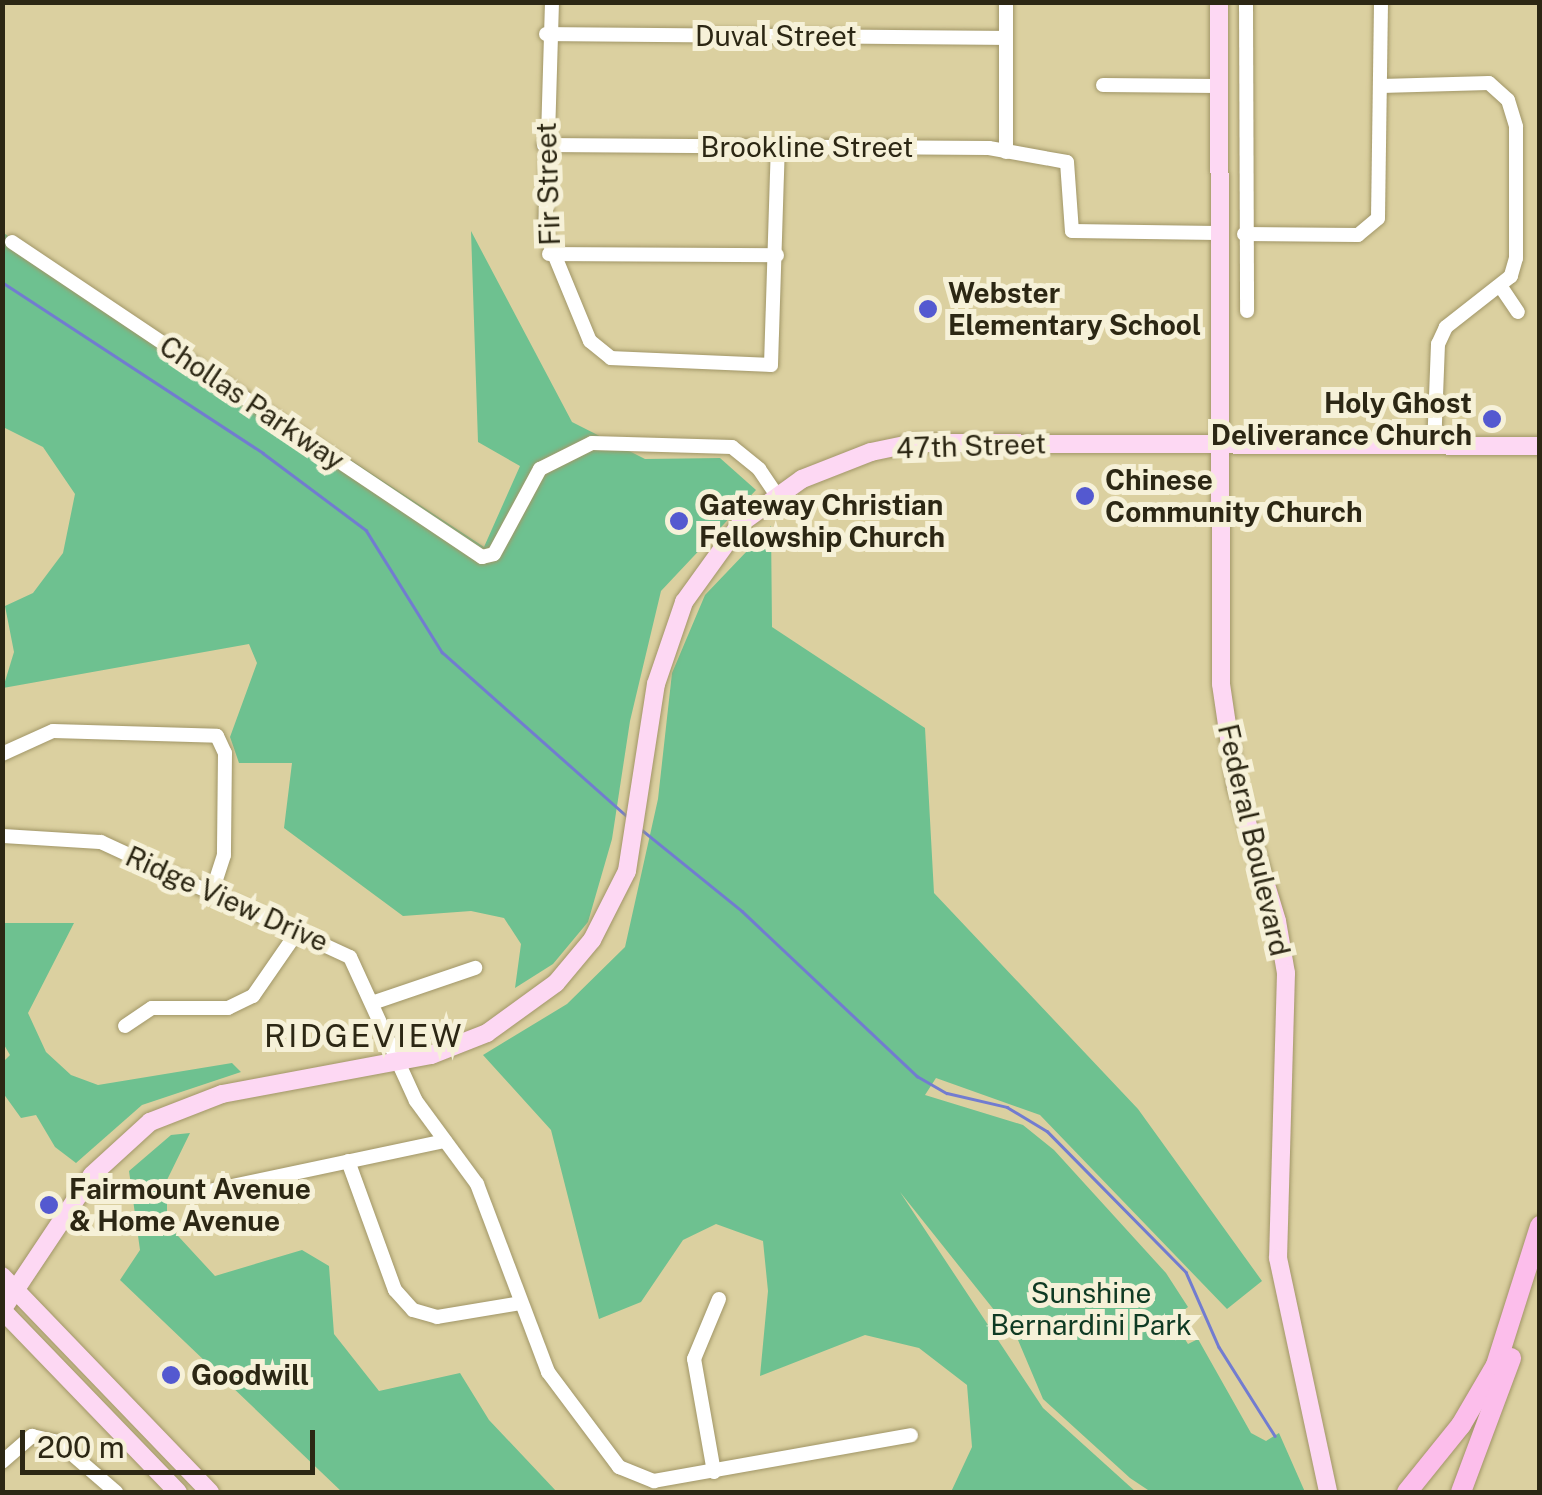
<!DOCTYPE html>
<style>
body{margin:0}
#map{position:relative;width:1542px;height:1495px;overflow:hidden;background:#dbd0a0;font-family:"Public Sans",sans-serif}
div>[style]{position:absolute}
[style*='--x']{left:calc(var(--x)*1px);top:calc(var(--y)*1px);width:calc(var(--w)*1px);rotate:calc(var(--a)*1deg)}
.green>*{inset:0;background:#6ec190}
.stream>*{height:2.5px;margin:-1.25px;padding:0 1.25px;transform-origin:1.25px;border-radius:1.25px;background:#727cd0}
.roads{filter:drop-shadow(0 0 2px #a19667) drop-shadow(0 0 2px #a19667)}
.minor>*{height:14px;margin:-7px;padding:0 7px;transform-origin:7px;border-radius:7px;background:#fff}
.major>*{height:18px;margin:-9px;padding:0 9px;transform-origin:9px;border-radius:9px;background:#fdd8f3}
.highway>*{height:20px;margin:-10px;padding:0 10px;transform-origin:10px;border-radius:10px;background:#fcbeeb}
.dots>*{width:28px;height:28px;translate:-50% -50%;box-sizing:border-box;border:5px solid #f6f1d8;border-radius:50%}
span{translate:-50% -50%;white-space:nowrap;text-align:center;line-height:1.15;-webkit-text-stroke:10px #f6f1d8;paint-order:stroke}
.street-label{font-size:28px;color:#2c2714}
.poi-label{font-size:28px;color:#2c2714;font-weight:700}
.left{translate:0 -50%;text-align:left}
.right{translate:-100% -50%;text-align:right}
.park-label{font-size:28px;color:#0e3a23}
.quarter-label{font-size:32px;color:#2c2714;letter-spacing:2.5px}
.frame{position:absolute;inset:0;border:5px solid #2c2714;pointer-events:none}
.scale{position:absolute;left:20px;top:1430px;width:295px;height:45px;box-sizing:border-box;border:5px solid #2c2714;border-top:0;padding-left:12px;font-size:30px;line-height:35px;white-space:nowrap;color:#2c2714;-webkit-text-stroke:8px #f6f1d8;paint-order:stroke}
</style>
<div id="map">
<div class="green">
<div style="clip-path:polygon(471px 231px,572px 422px,645px 459px,720px 458px,756px 490px,661px 591px,630px 721px,612px 839px,588px 922px,553px 964px,515px 988px,521px 944px,504px 918px,471px 911px,403px 916px,284px 828px,292px 763px,239px 763px,230px 737px,257px 663px,249px 644px,3px 688px,14px 652px,5px 606px,33px 593px,63px 553px,75px 494px,43px 447px,3px 427px,2px 232px,484px 547px,520px 466px,478px 442px)"></div>
<div style="clip-path:polygon(771px 526px,772px 627px,925px 728px,934px 893px,1138px 1109px,1262px 1281px,1227px 1309px,1040px 1115px,936px 1078px,925px 1095px,1023px 1125px,1054px 1150px,1166px 1273px,1188px 1307px,1172px 1319px,1188px 1344px,1198px 1339px,1251px 1433px,1266px 1441px,1279px 1433px,1305px 1492px,1151px 1492px,1130px 1478px,1043px 1399px,1018px 1340px,900px 1192px,1043px 1408px,1136px 1492px,951px 1492px,972px 1447px,967px 1385px,919px 1348px,865px 1335px,760px 1376px,768px 1291px,763px 1241px,716px 1224px,683px 1240px,641px 1302px,599px 1319px,551px 1130px,483px 1055px,567px 1004px,625px 947px,658px 799px,672px 673px,705px 595px)"></div>
<div style="clip-path:polygon(3px 923px,74px 923px,28px 1013px,46px 1052px,71px 1075px,98px 1085px,232px 1063px,241px 1072px,142px 1105px,76px 1163px,55px 1147px,36px 1115px,21px 1118px,3px 1093px,3px 1062px,10px 1055px,3px 1043px)"></div>
<div style="clip-path:polygon(190px 1133px,167px 1180px,167px 1224px,215px 1276px,302px 1250px,329px 1266px,334px 1334px,379px 1391px,460px 1373px,489px 1420px,557px 1492px,342px 1492px,120px 1280px,140px 1250px,129px 1171px,171px 1135px)"></div>
</div>
<div class="stream">
<div style="--x:2;--y:282;--w:312;--a:33.2"></div>
<div style="--x:263;--y:453;--w:129;--a:36.8"></div>
<div style="--x:366;--y:530;--w:144;--a:58.1"></div>
<div style="--x:442;--y:652;--w:250;--a:41.6"></div>
<div style="--x:642;--y:830;--w:129;--a:39"></div>
<div style="--x:742;--y:911;--w:241;--a:43.3"></div>
<div style="--x:917;--y:1076;--w:34;--a:30"></div>
<div style="--x:947;--y:1093;--w:62;--a:13.1"></div>
<div style="--x:1007;--y:1107;--w:47;--a:31"></div>
<div style="--x:1047;--y:1131;--w:198;--a:45.4"></div>
<div style="--x:1186;--y:1272;--w:82;--a:66.3"></div>
<div style="--x:1219;--y:1347;--w:105;--a:57.8"></div>
</div>
<div class="roads">
<div class="minor">
<div style="--x:552;--y:2;--w:230;--a:91.7"></div>
<div style="--x:545;--y:232;--w:118;--a:67.6"></div>
<div style="--x:590;--y:341;--w:27;--a:39"></div>
<div style="--x:611;--y:358;--w:160;--a:2.5"></div>
<div style="--x:771;--y:365;--w:218;--a:-88.2"></div>
<div style="--x:1246;--y:2;--w:309;--a:89.8"></div>
<div style="--x:546;--y:34;--w:460;--a:0.5"></div>
<div style="--x:1103;--y:85;--w:115;--a:0.5"></div>
<div style="--x:1381;--y:86;--w:108;--a:-1.6"></div>
<div style="--x:1489;--y:83;--w:25;--a:42"></div>
<div style="--x:1508;--y:100;--w:28;--a:73"></div>
<div style="--x:1516;--y:127;--w:131;--a:90"></div>
<div style="--x:1516;--y:258;--w:19;--a:106"></div>
<div style="--x:1511;--y:276;--w:83;--a:141.9"></div>
<div style="--x:1446;--y:327;--w:19;--a:115"></div>
<div style="--x:1438;--y:344;--w:102;--a:92.2"></div>
<div style="--x:544;--y:145;--w:445;--a:0.4"></div>
<div style="--x:989;--y:148;--w:79;--a:10.2"></div>
<div style="--x:1067;--y:162;--w:69;--a:85.9"></div>
<div style="--x:1072;--y:231;--w:145;--a:0.8"></div>
<div style="--x:1006;--y:152;--w:150;--a:-90"></div>
<div style="--x:1244;--y:234;--w:114;--a:0.5"></div>
<div style="--x:1358;--y:235;--w:26;--a:-40"></div>
<div style="--x:1378;--y:218;--w:216;--a:-89.2"></div>
<div style="--x:12;--y:242;--w:566;--a:33.83"></div>
<div style="--x:482;--y:557;--w:12;--a:-14"></div>
<div style="--x:494;--y:554;--w:97;--a:-61.6"></div>
<div style="--x:540;--y:469;--w:58;--a:-26.6"></div>
<div style="--x:592;--y:443;--w:140;--a:1.6"></div>
<div style="--x:732;--y:447;--w:35;--a:39"></div>
<div style="--x:759;--y:469;--w:32;--a:56"></div>
<div style="--x:549;--y:254;--w:228;--a:0.3"></div>
<div style="--x:1501;--y:287;--w:30;--a:56"></div>
<div style="--x:2;--y:754;--w:56;--a:-24.3"></div>
<div style="--x:53;--y:731;--w:164;--a:1.7"></div>
<div style="--x:217;--y:736;--w:19;--a:65"></div>
<div style="--x:225;--y:753;--w:102;--a:90.6"></div>
<div style="--x:224;--y:855;--w:38;--a:108"></div>
<div style="--x:2;--y:836;--w:99;--a:3.5"></div>
<div style="--x:101;--y:842;--w:274;--a:24.8"></div>
<div style="--x:350;--y:957;--w:158;--a:65.4"></div>
<div style="--x:416;--y:1101;--w:103;--a:53.7"></div>
<div style="--x:477;--y:1184;--w:201;--a:69.3"></div>
<div style="--x:548;--y:1372;--w:119;--a:53.2"></div>
<div style="--x:619;--y:1467;--w:38;--a:22"></div>
<div style="--x:654;--y:1481;--w:261;--a:-10.1"></div>
<div style="--x:375;--y:1002;--w:106;--a:-18.8"></div>
<div style="--x:125;--y:1026;--w:32;--a:-34"></div>
<div style="--x:152;--y:1008;--w:76;--a:0"></div>
<div style="--x:228;--y:1008;--w:28;--a:-26"></div>
<div style="--x:253;--y:996;--w:79;--a:-55.3"></div>
<div style="--x:348;--y:1161;--w:137;--a:70"></div>
<div style="--x:395;--y:1290;--w:27;--a:48"></div>
<div style="--x:413;--y:1310;--w:25;--a:16"></div>
<div style="--x:437;--y:1317;--w:85;--a:-9.5"></div>
<div style="--x:214;--y:1190;--w:236;--a:-12"></div>
<div style="--x:2;--y:1462;--w:40;--a:-41"></div>
<div style="--x:32;--y:1436;--w:27;--a:13"></div>
<div style="--x:58;--y:1442;--w:77;--a:40.8"></div>
<div style="--x:714;--y:1472;--w:115;--a:-100"></div>
<div style="--x:694;--y:1359;--w:65;--a:-67.4"></div>
</div>
<div class="major">
<div style="--x:1219;--y:2;--w:682;--a:89.83"></div>
<div style="--x:1221;--y:684;--w:103;--a:81.6"></div>
<div style="--x:1236;--y:786;--w:141;--a:73.1"></div>
<div style="--x:1277;--y:921;--w:53;--a:80.2"></div>
<div style="--x:1286;--y:973;--w:285;--a:91.6"></div>
<div style="--x:1278;--y:1258;--w:239;--a:77.9"></div>
<div style="--x:2;--y:1276;--w:300;--a:46.1"></div>
<div style="--x:2;--y:1310;--w:162;--a:-56.3"></div>
<div style="--x:92;--y:1175;--w:79;--a:-42.4"></div>
<div style="--x:150;--y:1122;--w:77;--a:-21.3"></div>
<div style="--x:222;--y:1094;--w:213;--a:-10.6"></div>
<div style="--x:431;--y:1055;--w:60;--a:-21.4"></div>
<div style="--x:487;--y:1033;--w:85;--a:-35.9"></div>
<div style="--x:556;--y:983;--w:56;--a:-50.1"></div>
<div style="--x:592;--y:940;--w:77;--a:-63.1"></div>
<div style="--x:627;--y:871;--w:189;--a:-81.2"></div>
<div style="--x:656;--y:684;--w:87;--a:-71.1"></div>
<div style="--x:684;--y:602;--w:97;--a:-54.2"></div>
<div style="--x:741;--y:523;--w:75;--a:-35.8"></div>
<div style="--x:802;--y:479;--w:74;--a:-21.4"></div>
<div style="--x:871;--y:452;--w:44;--a:-11.8"></div>
<div style="--x:914;--y:443;--w:626;--a:0.27"></div>
<div style="--x:2;--y:1310;--w:253;--a:46"></div>
</div>
<div class="highway">
<div style="--x:1407;--y:1492;--w:86;--a:-51.1"></div>
<div style="--x:1461;--y:1425;--w:69;--a:-59.7"></div>
<div style="--x:1496;--y:1365;--w:146;--a:-72.4"></div>
<div style="--x:1461;--y:1492;--w:143;--a:-69.5"></div>
</div>
</div>
<div class="dots">
<div style="left:928px;top:309px;background:#5459d0"></div>
<div style="left:1492px;top:419px;background:#5459d0"></div>
<div style="left:1085px;top:496px;background:#5459d0"></div>
<div style="left:679px;top:521px;background:#5459d0"></div>
<div style="left:49px;top:1205px;background:#5459d0"></div>
<div style="left:171px;top:1375px;background:#5459d0"></div>
</div>
<div class="street-label">
<span style="left:776px;top:36px">Duval Street</span>
<span style="left:807px;top:147px">Brookline Street</span>
<span style="left:548px;top:184px;rotate:-92deg">Fir Street</span>
<span style="left:252px;top:403px;rotate:34deg">Chollas Parkway</span>
<span style="left:971px;top:446px;rotate:-2deg">47th Street</span>
<span style="left:1254px;top:840px;rotate:77deg">Federal Boulevard</span>
<span style="left:227px;top:899px;rotate:24deg">Ridge View Drive</span>
</div>
<div class="poi-label">
<span class="left" style="left:948px;top:309px">Webster<br>Elementary School</span>
<span class="right" style="left:1472px;top:419px">Holy Ghost<br>Deliverance Church</span>
<span class="left" style="left:1105px;top:496px">Chinese<br>Community Church</span>
<span class="left" style="left:699px;top:521px">Gateway Christian<br>Fellowship Church</span>
<span class="left" style="left:69px;top:1205px">Fairmount Avenue<br>&amp; Home Avenue</span>
<span class="left" style="left:191px;top:1375px">Goodwill</span>
</div>
<div class="park-label">
<span style="left:1091px;top:1309px">Sunshine<br>Bernardini Park</span>
</div>
<div class="quarter-label">
<span style="left:364px;top:1036px">RIDGEVIEW</span>
</div>
<div class="frame"></div>
<div class="scale">200 m</div>
</div>
